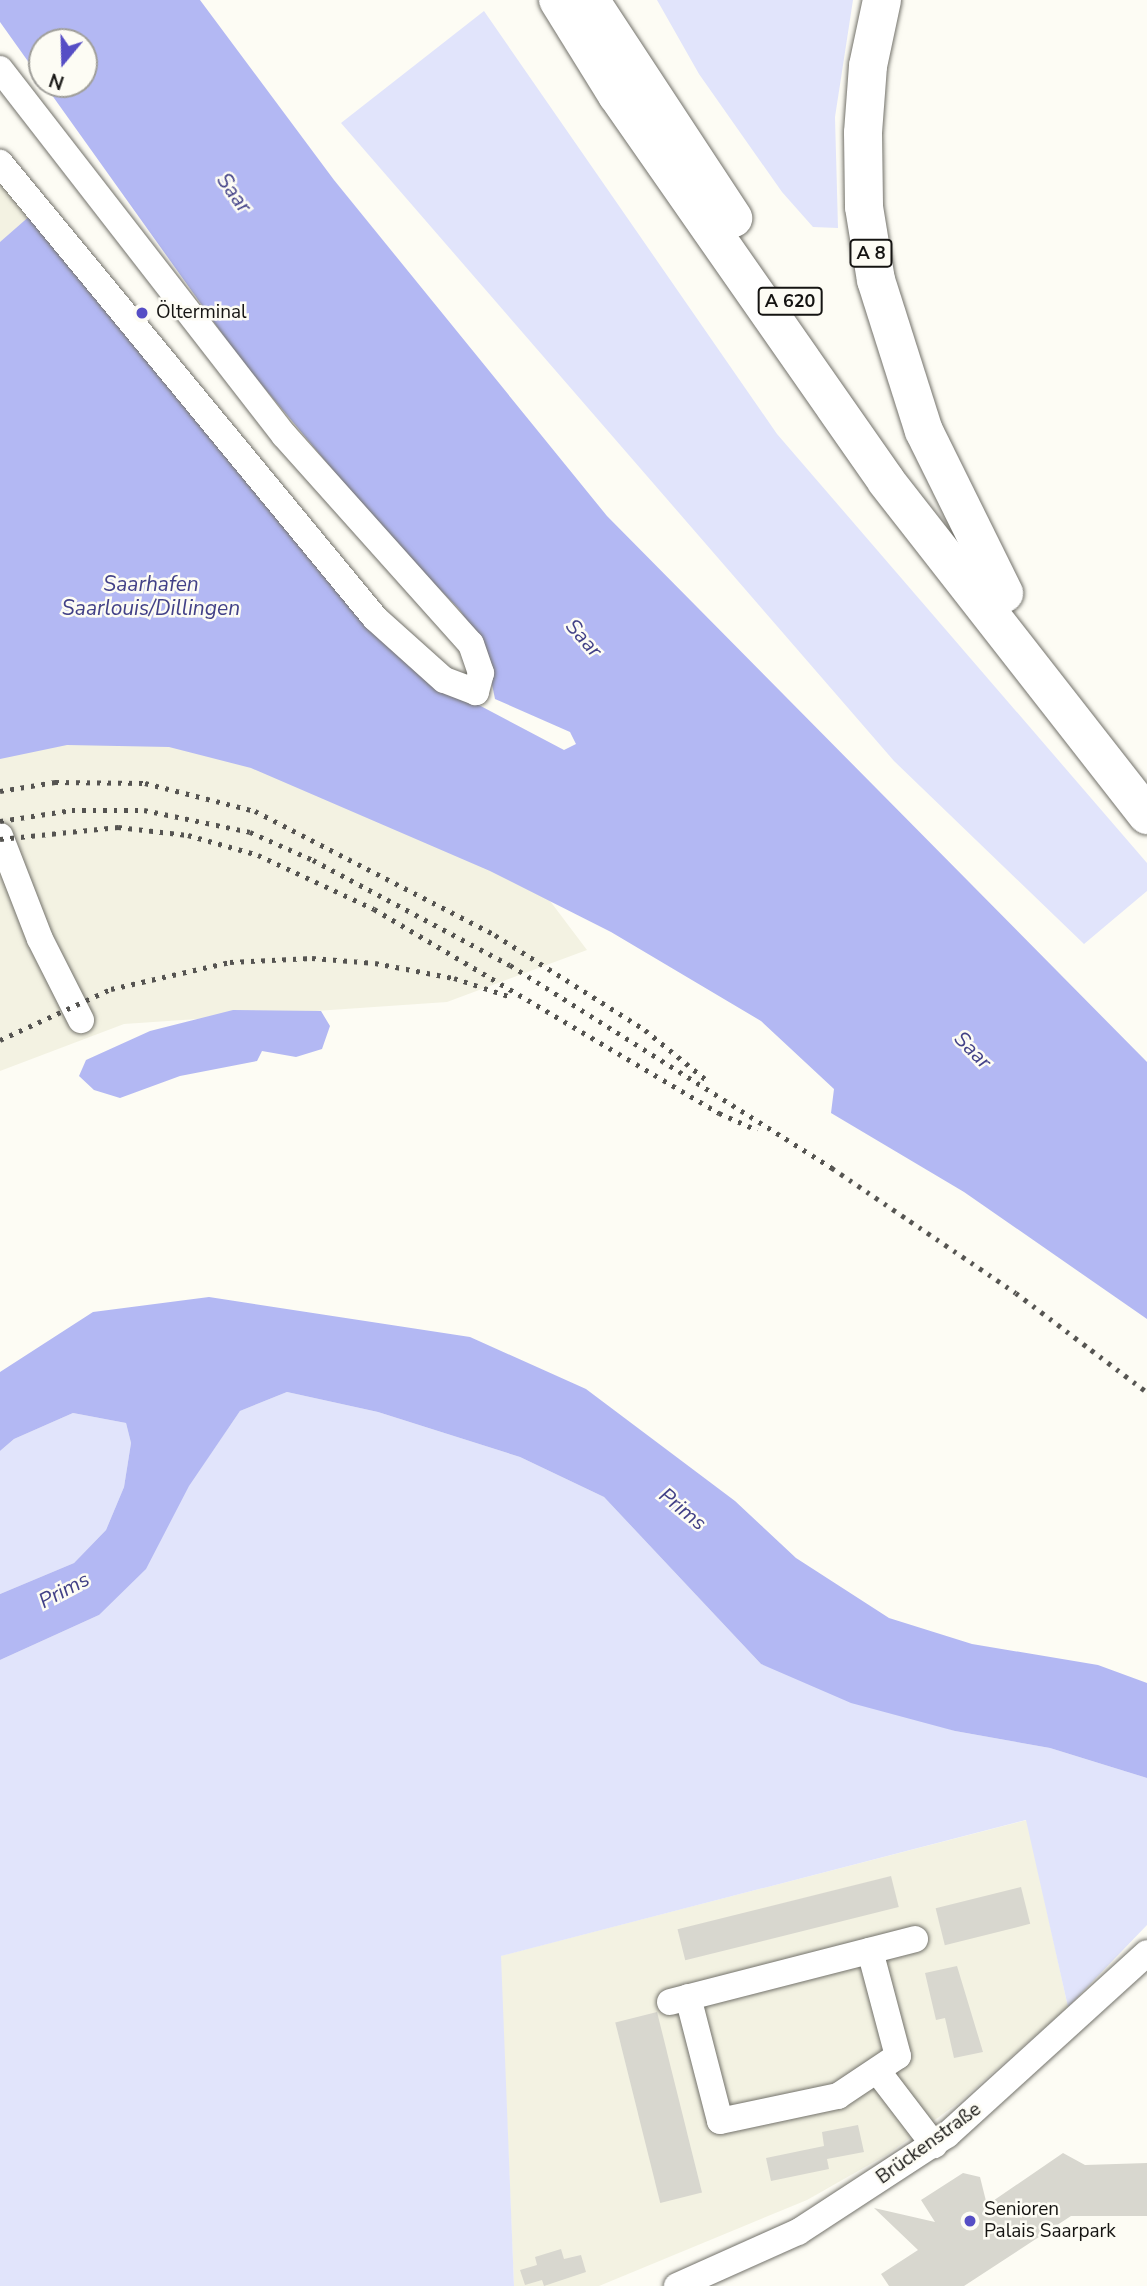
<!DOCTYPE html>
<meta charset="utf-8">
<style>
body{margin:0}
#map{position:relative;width:1147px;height:2286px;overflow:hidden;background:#fdfcf4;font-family:"Nunito Sans",sans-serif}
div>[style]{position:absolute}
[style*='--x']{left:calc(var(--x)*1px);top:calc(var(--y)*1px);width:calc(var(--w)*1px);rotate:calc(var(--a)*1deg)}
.built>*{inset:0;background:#f3f2e2}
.green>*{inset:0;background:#e1e4fb}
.water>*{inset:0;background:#b3b8f3}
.building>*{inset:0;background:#d8d7cf;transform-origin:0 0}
.roads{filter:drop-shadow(0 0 2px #73726b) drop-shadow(0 0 2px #73726b)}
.minor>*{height:26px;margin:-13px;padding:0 13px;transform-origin:13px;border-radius:13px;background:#fff}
.highway>*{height:38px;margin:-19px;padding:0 19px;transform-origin:19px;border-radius:19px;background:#fff}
.rail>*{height:5px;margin-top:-2.5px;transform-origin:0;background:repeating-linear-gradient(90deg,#555451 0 3.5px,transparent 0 10.5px)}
.dots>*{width:19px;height:19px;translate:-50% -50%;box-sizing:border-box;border:4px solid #fdfcf4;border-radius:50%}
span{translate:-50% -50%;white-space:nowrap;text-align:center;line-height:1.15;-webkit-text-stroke:5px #fdfcf4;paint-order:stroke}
.shield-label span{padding:2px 5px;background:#fdfcf4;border:2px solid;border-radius:5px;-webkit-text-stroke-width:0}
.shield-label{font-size:18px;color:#151412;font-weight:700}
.poi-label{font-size:19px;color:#151412}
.left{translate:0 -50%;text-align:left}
.street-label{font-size:19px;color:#151412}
.water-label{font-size:21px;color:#424187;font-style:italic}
.north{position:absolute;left:28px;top:28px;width:70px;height:70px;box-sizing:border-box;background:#fdfcf4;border:2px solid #a09f9a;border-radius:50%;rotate:199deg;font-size:19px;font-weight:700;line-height:28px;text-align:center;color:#151412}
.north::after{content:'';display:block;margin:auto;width:24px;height:32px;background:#564ec5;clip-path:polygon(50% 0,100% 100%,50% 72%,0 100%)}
</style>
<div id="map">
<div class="built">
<div style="clip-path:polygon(0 168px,32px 214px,587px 950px,447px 1002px,124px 1024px,0 1071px)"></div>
<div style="clip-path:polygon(1027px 1820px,1068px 2007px,958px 2103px,888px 2154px,807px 2200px,599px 2286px,514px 2286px,500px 1956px)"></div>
</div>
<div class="green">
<div style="clip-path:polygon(657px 0,853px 0,835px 117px,838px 228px,813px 227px,782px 192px,699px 74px)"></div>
<div style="clip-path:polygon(484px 11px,777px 434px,1147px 863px,1147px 891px,1084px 944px,894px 761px,341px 123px)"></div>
<div style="clip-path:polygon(287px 1392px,378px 1412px,520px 1457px,604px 1497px,761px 1664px,955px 1731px,1050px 1748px,1147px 1778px,1147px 1925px,1068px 2007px,1026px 1820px,501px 1956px,514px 2286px,0 2286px,0 1660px,99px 1615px,240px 1411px)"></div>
<div style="clip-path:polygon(73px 1413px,126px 1423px,131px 1443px,124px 1487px,106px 1530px,74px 1563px,0 1594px,0 1451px,14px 1439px)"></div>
</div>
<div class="water">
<div style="clip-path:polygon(0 0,200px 0,334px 180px,607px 516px,1147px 1062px,1147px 1319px,964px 1192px,831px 1113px,834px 1089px,761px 1021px,611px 932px,490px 871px,251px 768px,169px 747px,67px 745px,0 759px,0 242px,32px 214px,422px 675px,564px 750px,576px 744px,570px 732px,495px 699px,484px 645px,459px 609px,388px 536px,241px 360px,44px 84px,84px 84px,84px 42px,42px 42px,42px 81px,0 22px)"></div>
<div style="clip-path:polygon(233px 1010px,321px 1011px,330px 1026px,322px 1049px,296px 1057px,262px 1051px,257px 1061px,180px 1076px,120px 1098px,94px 1090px,79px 1076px,86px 1060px,150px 1031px)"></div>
<div style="clip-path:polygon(209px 1297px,470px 1337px,586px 1389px,735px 1501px,796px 1558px,889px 1618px,972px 1644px,1098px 1665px,1147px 1683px,1147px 1778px,1050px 1748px,955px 1731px,851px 1703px,761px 1664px,604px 1497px,520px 1457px,378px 1412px,287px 1392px,240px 1411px,189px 1486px,146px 1569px,99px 1615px,0 1660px,0 1594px,74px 1563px,106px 1530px,124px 1487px,131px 1443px,126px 1423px,73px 1413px,14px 1439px,0 1451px,0 1372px,93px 1312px)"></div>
</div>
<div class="building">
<div style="left:891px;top:1876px;width:32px;height:220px;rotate:76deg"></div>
<div style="left:1021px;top:1887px;width:38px;height:88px;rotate:76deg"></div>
<div style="clip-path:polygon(957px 1966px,983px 2052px,954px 2058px,945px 2018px,936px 2020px,925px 1973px)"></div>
<div style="left:657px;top:2012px;width:186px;height:43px;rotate:76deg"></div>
<div style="clip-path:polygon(858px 2125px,864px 2152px,827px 2159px,829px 2169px,771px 2181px,766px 2158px,824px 2146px,822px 2132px)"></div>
<div style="clip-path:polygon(1063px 2153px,1085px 2165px,1147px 2163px,1147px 2216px,1071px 2216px,964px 2286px,889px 2286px,881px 2274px,918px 2250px,874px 2208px,935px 2222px,921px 2200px,963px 2173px,980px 2177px,987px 2205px)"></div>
<div style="clip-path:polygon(561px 2249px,564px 2259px,581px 2255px,586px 2272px,544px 2286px,542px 2280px,525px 2285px,520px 2270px,537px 2265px,535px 2257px)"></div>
</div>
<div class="roads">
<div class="minor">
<div style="--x:0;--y:69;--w:463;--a:52.2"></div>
<div style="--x:284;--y:435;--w:280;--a:48.2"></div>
<div style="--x:471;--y:644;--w:31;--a:71"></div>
<div style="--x:481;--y:673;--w:20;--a:105"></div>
<div style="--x:476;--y:692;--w:34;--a:-159"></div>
<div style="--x:444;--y:680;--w:93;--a:-138.1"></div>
<div style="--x:375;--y:618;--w:590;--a:-129.49"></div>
<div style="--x:0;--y:836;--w:110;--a:68.8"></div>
<div style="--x:40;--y:939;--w:91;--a:63.2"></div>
<div style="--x:688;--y:1997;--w:128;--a:75.5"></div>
<div style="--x:720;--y:2121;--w:121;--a:-12"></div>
<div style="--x:838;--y:2096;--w:72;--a:-33.7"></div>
<div style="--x:898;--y:2056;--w:109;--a:-104.9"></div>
<div style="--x:670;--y:2002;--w:253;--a:-14.4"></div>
<div style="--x:879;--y:2073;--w:91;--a:52.6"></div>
<div style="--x:677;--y:2286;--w:133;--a:-24.1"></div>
<div style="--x:798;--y:2232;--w:178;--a:-33.1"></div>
<div style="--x:947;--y:2135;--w:270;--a:-42.3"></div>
</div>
<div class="highway">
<div style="--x:558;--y:0;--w:112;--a:58.2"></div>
<div style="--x:617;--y:95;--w:470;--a:55.1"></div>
<div style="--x:886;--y:481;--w:424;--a:52"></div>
<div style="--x:590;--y:0;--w:261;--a:56.7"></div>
<div style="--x:882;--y:0;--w:67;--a:102"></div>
<div style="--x:868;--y:66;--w:67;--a:94.3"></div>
<div style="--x:863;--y:133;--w:74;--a:89.2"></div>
<div style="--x:864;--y:207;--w:74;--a:80.7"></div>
<div style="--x:876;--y:280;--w:158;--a:72.4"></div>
<div style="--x:924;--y:431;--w:181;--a:63.7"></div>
</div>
</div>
<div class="rail">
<div style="--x:0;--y:791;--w:56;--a:-9.3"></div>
<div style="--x:55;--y:782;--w:90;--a:0.6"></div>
<div style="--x:145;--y:783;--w:114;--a:14.3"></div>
<div style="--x:255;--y:811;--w:270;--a:27.3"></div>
<div style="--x:495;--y:935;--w:178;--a:32.3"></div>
<div style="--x:645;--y:1030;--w:82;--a:39.1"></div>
<div style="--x:0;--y:821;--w:73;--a:-8.7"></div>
<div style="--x:72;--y:810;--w:72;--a:0"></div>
<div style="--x:144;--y:810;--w:108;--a:11.7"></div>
<div style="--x:250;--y:832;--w:69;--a:24"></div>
<div style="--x:313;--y:860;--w:223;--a:28.1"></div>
<div style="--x:510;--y:965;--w:381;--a:32.2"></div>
<div style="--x:832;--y:1168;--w:222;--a:34.2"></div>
<div style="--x:1016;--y:1293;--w:164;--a:37.1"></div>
<div style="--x:0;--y:839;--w:119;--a:-5.8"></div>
<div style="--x:118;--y:827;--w:70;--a:6.5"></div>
<div style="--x:188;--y:835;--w:73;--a:15.9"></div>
<div style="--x:258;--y:855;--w:128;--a:25"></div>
<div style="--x:374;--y:909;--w:401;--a:30.6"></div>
<div style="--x:719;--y:1113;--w:42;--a:24.1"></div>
<div style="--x:0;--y:1040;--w:122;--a:-24.7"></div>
<div style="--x:111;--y:989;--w:122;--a:-12.8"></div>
<div style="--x:230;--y:962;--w:82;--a:-2.8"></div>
<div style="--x:312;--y:958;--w:63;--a:4.5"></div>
<div style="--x:375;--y:963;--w:80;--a:10.8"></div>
<div style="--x:454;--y:978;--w:60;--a:18.4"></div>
</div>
<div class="dots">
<div style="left:142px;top:313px;background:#564ec5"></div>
<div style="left:970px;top:2221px;background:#564ec5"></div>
</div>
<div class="shield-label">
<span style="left:871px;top:253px">A 8</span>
<span style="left:790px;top:301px">A 620</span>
</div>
<div class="poi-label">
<span class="left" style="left:156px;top:313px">Ölterminal</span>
<span class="left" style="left:984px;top:2221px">Senioren<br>Palais Saarpark</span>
</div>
<div class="street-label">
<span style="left:929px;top:2144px;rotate:-36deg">Brückenstraße</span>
</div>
<div class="water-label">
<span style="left:234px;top:193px;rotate:54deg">Saar</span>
<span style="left:151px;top:596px">Saarhafen<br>Saarlouis/Dillingen</span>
<span style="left:584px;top:638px;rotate:48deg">Saar</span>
<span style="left:973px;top:1050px;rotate:45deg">Saar</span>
<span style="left:683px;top:1509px;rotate:39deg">Prims</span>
<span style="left:64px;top:1590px;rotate:-28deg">Prims</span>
</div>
<div class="north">N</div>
</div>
